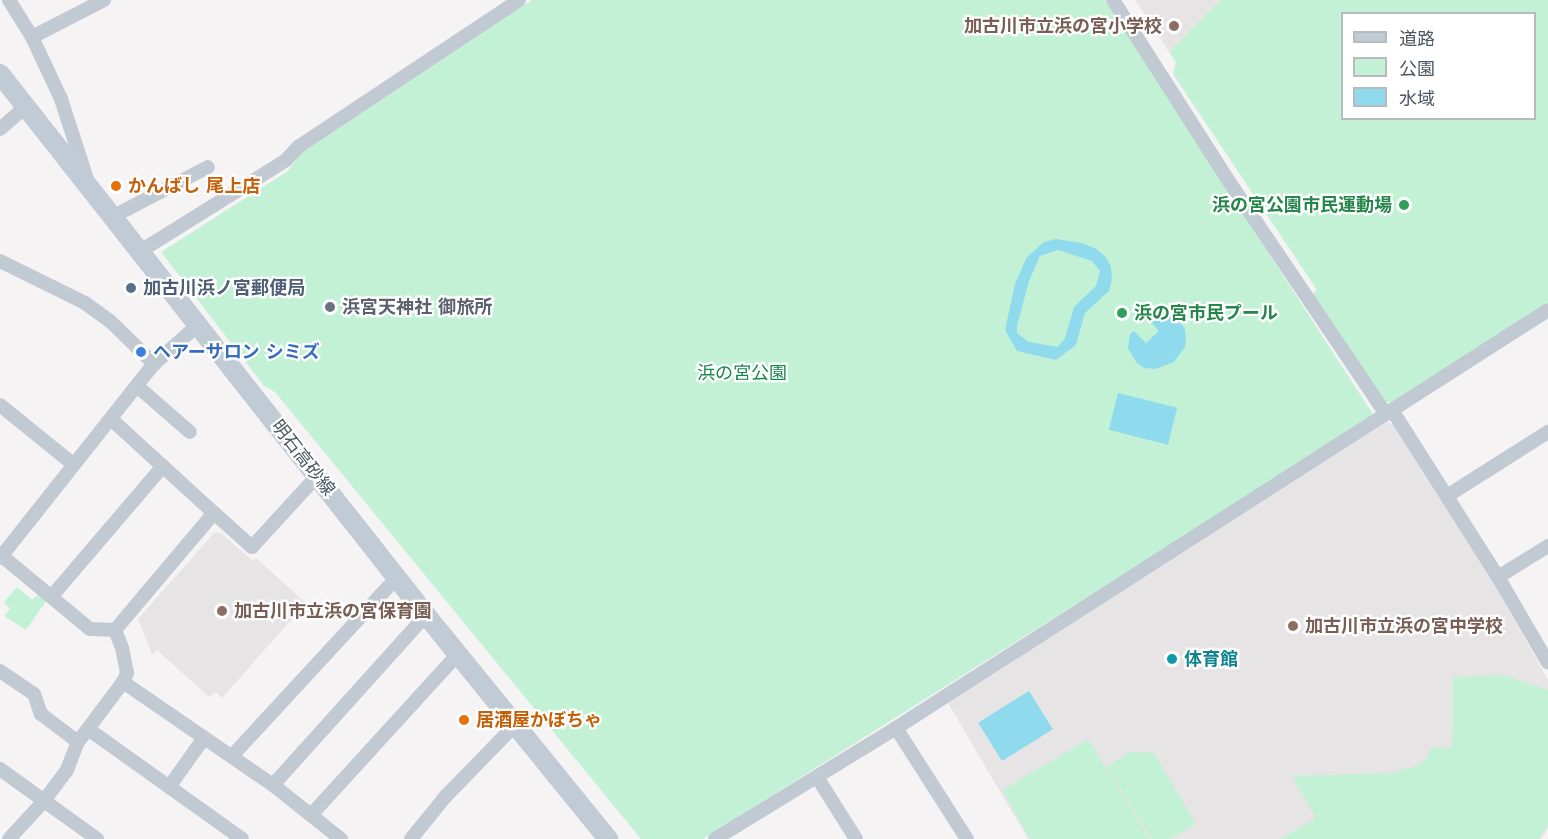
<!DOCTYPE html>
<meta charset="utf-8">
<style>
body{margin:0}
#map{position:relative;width:1548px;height:839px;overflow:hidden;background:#f5f3f3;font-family:"DejaVu Sans","Noto Sans JP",sans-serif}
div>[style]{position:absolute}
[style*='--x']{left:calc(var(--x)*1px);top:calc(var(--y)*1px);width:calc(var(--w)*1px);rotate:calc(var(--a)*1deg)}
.education>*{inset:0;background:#e6e4e5}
.green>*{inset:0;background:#c3f1d5}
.water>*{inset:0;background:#90daee;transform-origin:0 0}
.minor>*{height:14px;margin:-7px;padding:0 7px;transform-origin:7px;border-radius:7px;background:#c1cad2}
.secondary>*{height:20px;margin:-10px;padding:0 10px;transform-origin:10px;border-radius:10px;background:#c1cbd6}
.dots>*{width:16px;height:16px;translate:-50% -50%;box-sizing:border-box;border:3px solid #fff;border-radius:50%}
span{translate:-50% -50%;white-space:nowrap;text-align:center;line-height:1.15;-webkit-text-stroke:4.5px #fff;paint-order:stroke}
.education-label{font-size:18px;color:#785e54;font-weight:700}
.right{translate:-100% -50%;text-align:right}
.left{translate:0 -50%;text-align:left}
.food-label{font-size:18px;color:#c56008;font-weight:700}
.leisure-label{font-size:18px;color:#27864d;font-weight:700}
.service-label{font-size:18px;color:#4e5e75;font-weight:700}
.worship-label{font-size:18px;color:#5b616d;font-weight:700}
.shop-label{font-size:18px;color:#366cbe;font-weight:700}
.park-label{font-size:18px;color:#17864f}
.street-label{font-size:18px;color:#4a5661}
.culture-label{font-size:18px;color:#0d838f;font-weight:700}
.legend{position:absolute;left:1341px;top:12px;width:195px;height:108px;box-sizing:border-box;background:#fff;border:2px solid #b7bbc0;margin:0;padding:8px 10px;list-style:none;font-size:18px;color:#4a5661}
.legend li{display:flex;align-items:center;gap:12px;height:30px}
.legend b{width:30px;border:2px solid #b7bbc0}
</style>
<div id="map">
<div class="education">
<div style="clip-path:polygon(1135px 0,1221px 0,1169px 52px)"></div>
<div style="clip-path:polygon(1387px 422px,1395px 425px,1488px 573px,1548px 680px,1548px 828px,1541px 839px,1028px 839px,948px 703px)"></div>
<div style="clip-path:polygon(214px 533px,221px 533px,253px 561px,256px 558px,306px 603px,222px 698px,216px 692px,209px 697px,157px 650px,152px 655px,138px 619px)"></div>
</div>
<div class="green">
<div style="clip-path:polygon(532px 0,1105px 0,1374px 416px,703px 839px,641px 839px,275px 392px,264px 386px,161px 252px,288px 171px,300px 154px)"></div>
<div style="clip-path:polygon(evenodd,1221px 0,1548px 0,1548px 303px,1393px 402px,1383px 402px,1311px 295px,1317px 290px,1173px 74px,1176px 62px,1169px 52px,1221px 0,1342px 14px,1534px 14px,1534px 118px,1342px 118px,1342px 14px)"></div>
<div style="clip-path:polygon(17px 587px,32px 600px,38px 594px,47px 600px,26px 630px,4px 616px,10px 609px,4px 602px)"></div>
<div style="clip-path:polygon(1502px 675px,1548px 690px,1548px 824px,1539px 839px,1280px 839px,1316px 818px,1292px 776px,1391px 773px,1417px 766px,1427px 758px,1431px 748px,1452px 747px,1453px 677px)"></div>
<div style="clip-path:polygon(1088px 739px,1150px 839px,1030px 839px,1002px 790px)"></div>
<div style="clip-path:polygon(1130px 752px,1154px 753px,1196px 824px,1170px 839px,1152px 839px,1107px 767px)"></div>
</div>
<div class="water">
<div style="clip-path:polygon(evenodd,1056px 239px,1082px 243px,1096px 249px,1106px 257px,1111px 267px,1112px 280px,1109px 291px,1085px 313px,1076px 345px,1056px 360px,1017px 351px,1005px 330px,1015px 284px,1027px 257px,1044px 242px,1056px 239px,1058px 250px,1092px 261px,1100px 271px,1096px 286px,1074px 307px,1065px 338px,1058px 347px,1029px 342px,1017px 333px,1017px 326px,1029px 281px,1040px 256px,1058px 250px)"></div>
<div style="clip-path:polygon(1151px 310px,1164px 310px,1174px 314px,1185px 329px,1186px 339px,1185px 347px,1174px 362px,1155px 369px,1144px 368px,1136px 362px,1128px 348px,1130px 334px,1134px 331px,1146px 343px,1159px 331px,1147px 318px)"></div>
<div style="left:1118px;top:393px;width:61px;height:38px;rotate:14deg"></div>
<div style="left:1029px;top:691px;width:45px;height:60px;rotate:58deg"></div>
</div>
<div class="minor">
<div style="--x:9;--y:0;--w:44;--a:58.1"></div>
<div style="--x:32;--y:37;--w:68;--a:64.9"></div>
<div style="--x:61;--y:99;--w:84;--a:72"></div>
<div style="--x:1113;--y:0;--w:210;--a:57.4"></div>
<div style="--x:1226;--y:177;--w:286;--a:56"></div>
<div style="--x:32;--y:37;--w:81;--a:-27.2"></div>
<div style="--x:0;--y:129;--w:33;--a:-41"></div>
<div style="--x:112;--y:217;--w:108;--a:-27.5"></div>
<div style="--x:139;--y:252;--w:173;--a:-32"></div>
<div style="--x:286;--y:160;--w:18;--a:-47"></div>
<div style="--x:298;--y:147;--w:265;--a:-33.6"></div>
<div style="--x:0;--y:261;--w:95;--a:26.3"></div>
<div style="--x:85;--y:303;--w:31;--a:36"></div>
<div style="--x:110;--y:321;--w:62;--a:44.3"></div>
<div style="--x:137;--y:386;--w:70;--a:41"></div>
<div style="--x:0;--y:405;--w:95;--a:39"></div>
<div style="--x:1392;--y:410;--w:198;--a:57.6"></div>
<div style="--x:1498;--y:577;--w:99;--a:59.8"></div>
<div style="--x:111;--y:419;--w:139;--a:42.4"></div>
<div style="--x:1447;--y:496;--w:120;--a:-32.4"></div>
<div style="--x:2;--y:556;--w:114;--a:39.7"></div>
<div style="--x:90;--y:629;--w:25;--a:2"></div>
<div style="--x:0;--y:558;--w:248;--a:-51.6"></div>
<div style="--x:154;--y:364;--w:59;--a:-41.6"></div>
<div style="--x:1498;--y:577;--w:59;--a:-31.8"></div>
<div style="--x:52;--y:596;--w:171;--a:-49.5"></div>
<div style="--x:0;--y:671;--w:41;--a:34.1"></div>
<div style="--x:34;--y:694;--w:21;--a:71"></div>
<div style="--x:41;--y:714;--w:46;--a:37.1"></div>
<div style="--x:123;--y:682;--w:182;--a:34.5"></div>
<div style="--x:273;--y:785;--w:87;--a:38.5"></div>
<div style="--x:896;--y:728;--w:132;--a:57.4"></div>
<div style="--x:88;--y:729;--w:189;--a:35.5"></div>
<div style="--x:232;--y:756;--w:243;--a:-47.3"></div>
<div style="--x:0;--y:769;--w:120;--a:35.8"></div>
<div style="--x:817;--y:777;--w:73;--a:57.8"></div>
<div style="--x:273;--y:785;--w:229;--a:-48"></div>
<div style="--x:169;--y:787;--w:60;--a:-54.5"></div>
<div style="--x:311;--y:815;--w:218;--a:-47.6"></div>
<div style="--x:9;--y:839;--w:50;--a:-47.4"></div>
<div style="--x:43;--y:802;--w:40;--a:-53"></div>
<div style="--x:67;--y:770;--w:30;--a:-69"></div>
<div style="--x:78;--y:742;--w:75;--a:-53.1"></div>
<div style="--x:123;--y:682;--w:10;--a:-66"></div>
<div style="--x:127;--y:673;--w:25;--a:-101"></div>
<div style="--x:122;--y:648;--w:19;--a:-111"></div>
<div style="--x:115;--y:630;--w:153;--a:-49.8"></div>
<div style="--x:214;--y:513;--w:51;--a:41.8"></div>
<div style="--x:252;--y:547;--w:96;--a:-47.5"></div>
<div style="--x:411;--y:839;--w:54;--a:-51"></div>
<div style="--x:445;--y:797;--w:100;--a:-45.8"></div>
<div style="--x:715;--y:839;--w:212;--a:-31.5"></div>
<div style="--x:896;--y:728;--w:774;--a:-32.66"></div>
</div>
<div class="secondary">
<div style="--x:0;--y:74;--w:689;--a:51.78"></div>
<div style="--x:426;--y:615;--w:289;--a:50.9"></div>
</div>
<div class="dots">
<div style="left:1174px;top:26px;background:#8d6e63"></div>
<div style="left:116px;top:186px;background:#e8710a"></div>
<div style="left:1404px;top:205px;background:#2e9e5b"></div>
<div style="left:131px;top:288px;background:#5c6f8a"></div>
<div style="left:330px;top:307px;background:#6b7280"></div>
<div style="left:1122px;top:313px;background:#2e9e5b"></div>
<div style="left:141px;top:352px;background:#3f7fe0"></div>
<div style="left:222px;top:611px;background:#8d6e63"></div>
<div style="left:1293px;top:626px;background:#8d6e63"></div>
<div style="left:1172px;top:659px;background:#0f9aa8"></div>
<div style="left:464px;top:720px;background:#e8710a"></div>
</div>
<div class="education-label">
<span class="right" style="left:1162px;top:26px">加古川市立浜の宮小学校</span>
<span class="left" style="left:234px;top:611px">加古川市立浜の宮保育園</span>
<span class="left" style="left:1305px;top:626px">加古川市立浜の宮中学校</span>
</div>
<div class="food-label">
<span class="left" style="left:128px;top:186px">かんばし 尾上店</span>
<span class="left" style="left:476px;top:720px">居酒屋かぼちゃ</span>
</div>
<div class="leisure-label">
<span class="right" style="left:1392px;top:205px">浜の宮公園市民運動場</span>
<span class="left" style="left:1134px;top:313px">浜の宮市民プール</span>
</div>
<div class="service-label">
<span class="left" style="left:143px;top:288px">加古川浜ノ宮郵便局</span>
</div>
<div class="worship-label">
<span class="left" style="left:342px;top:307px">浜宮天神社 御旅所</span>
</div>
<div class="shop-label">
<span class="left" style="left:153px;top:352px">ヘアーサロン シミズ</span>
</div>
<div class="park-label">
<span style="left:742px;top:373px">浜の宮公園</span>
</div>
<div class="street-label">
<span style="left:303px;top:458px;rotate:52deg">明石高砂線</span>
</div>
<div class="culture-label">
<span class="left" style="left:1184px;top:659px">体育館</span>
</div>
<ul class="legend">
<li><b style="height:8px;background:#c1cbd6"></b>道路</li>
<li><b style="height:16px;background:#c3f1d5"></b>公園</li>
<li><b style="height:16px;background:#90daee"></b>水域</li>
</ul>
</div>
